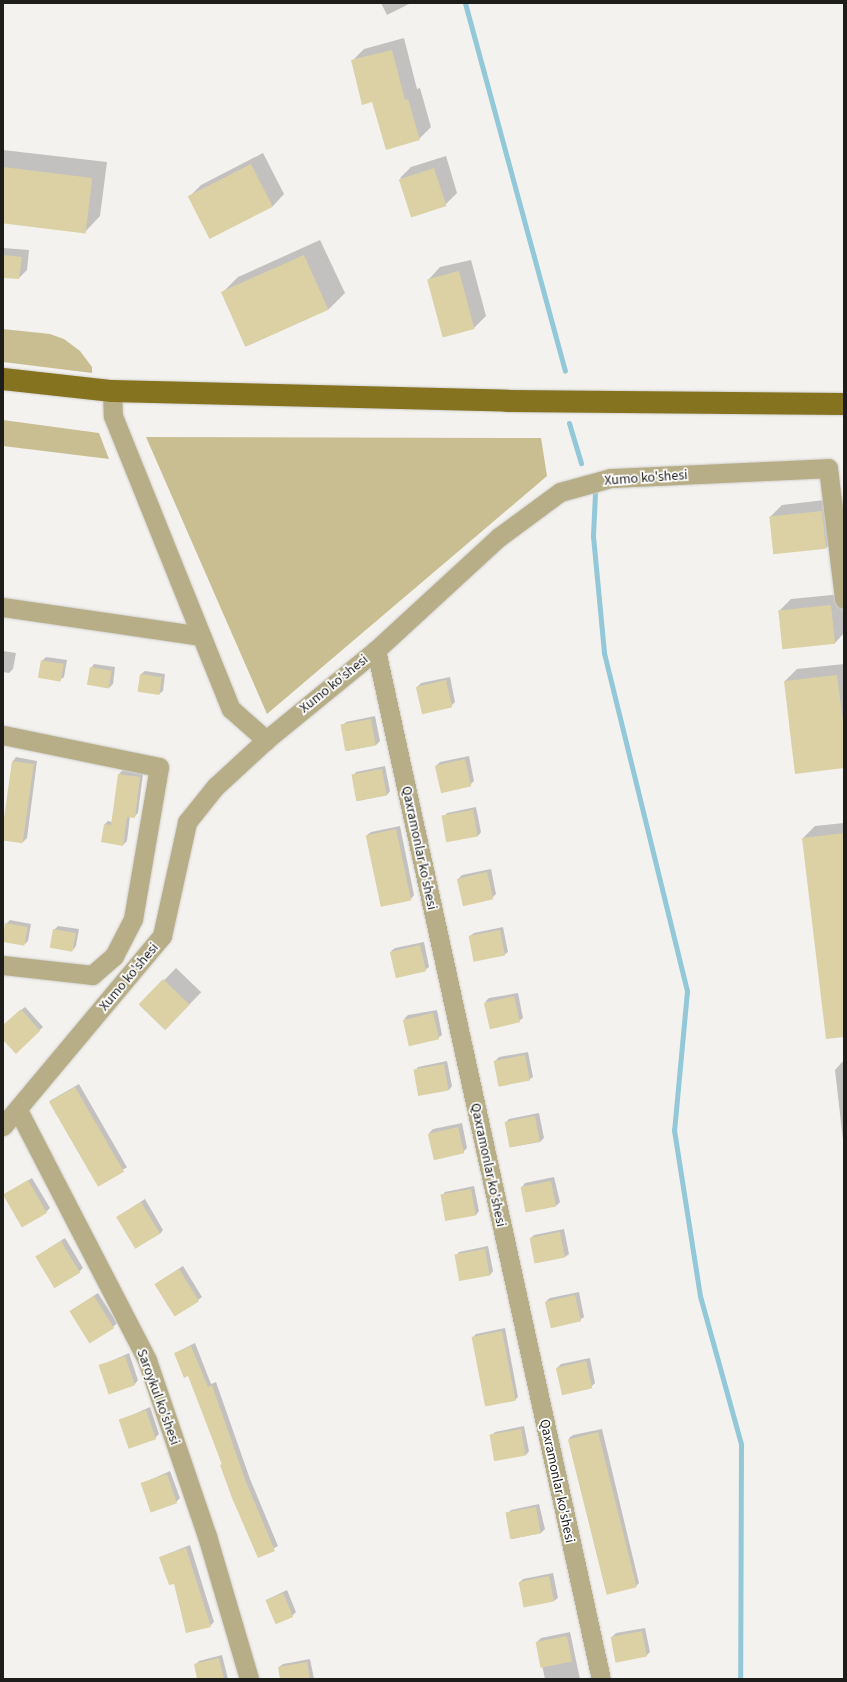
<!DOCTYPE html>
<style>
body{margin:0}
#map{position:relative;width:847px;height:1682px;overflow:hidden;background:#f3f2ef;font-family:"Source Sans 3",sans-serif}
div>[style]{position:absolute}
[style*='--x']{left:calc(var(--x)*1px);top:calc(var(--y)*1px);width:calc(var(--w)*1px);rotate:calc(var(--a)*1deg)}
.forest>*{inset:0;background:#c9be92}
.shadow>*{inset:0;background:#0003;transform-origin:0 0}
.stream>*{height:5px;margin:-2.5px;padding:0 2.5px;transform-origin:2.5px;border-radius:2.5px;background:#93c8d9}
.building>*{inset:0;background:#dcd1a4;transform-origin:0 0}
.roads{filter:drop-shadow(0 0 1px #d1d0cd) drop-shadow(0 0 1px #d1d0cd)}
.street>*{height:19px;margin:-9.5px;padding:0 9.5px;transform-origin:9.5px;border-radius:9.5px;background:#b7ae87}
.primary>*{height:22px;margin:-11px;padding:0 11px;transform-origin:11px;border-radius:11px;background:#857320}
span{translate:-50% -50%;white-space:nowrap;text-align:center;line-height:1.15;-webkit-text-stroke:3.5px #fff;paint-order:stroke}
.street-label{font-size:14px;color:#1d1d1c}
.frame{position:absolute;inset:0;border:4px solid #1d1d1c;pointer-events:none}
</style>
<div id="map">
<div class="forest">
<div style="clip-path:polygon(3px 329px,50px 334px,64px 339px,80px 351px,92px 367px,92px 373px,3px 362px)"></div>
<div style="clip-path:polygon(3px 420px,99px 433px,109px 459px,3px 446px)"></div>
<div style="clip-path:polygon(146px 437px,541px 438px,547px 476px,267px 714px)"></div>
</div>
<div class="shadow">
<div style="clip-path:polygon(381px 3px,411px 3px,387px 15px)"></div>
<div style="clip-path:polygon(404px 38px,417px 89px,420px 88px,431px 127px,419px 139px,373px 101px,352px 61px,364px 49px)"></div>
<div style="clip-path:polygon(3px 150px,107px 162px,100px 216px,85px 232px,3px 222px)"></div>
<div style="clip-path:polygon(263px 153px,284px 194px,273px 206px,189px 197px,201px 185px)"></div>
<div style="clip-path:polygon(446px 156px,457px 193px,445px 205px,400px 178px,411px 167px)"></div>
<div style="clip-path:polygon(320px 240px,345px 293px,329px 309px,247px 346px,222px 293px,238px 277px)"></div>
<div style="clip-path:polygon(3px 248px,29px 250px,27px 270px,19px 278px,3px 277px)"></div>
<div style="clip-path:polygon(471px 260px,486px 316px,474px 328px,429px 279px,440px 267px)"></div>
<div style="clip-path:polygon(833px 499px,838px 536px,826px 548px,770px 517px,782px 505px)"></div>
<div style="clip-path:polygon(842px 594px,844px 633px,835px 643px,779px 611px,791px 599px)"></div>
<div style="clip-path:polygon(3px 651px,16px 653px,13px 669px,9px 673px,3px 672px)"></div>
<div style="clip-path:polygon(46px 657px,67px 660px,64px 677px,60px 680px,42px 661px)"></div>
<div style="clip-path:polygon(94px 664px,115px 667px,113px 684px,109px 688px,91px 668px)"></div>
<div style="clip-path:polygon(844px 664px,844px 767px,785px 681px,797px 669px)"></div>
<div style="clip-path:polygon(145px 671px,165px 674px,163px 691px,159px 694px,141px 674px)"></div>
<div style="clip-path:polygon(450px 677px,455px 702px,451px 706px,417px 687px,421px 683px)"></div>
<div style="clip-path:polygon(375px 716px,380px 741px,376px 745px,347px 751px,342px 726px,346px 722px)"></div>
<div style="clip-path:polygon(469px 756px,474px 781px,470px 785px,436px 766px,440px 762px)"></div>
<div style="clip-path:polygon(16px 757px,37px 761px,27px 838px,23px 842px,3px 839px,13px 761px)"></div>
<div style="clip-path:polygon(385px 766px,390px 791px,387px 795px,358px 801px,353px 776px,356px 772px)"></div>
<div style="clip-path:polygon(123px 770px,143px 774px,138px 813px,134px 817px,130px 816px,127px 841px,123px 845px,104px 825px,108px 821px,112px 822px,119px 774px)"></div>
<div style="clip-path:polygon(476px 807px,481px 832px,478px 836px,444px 817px,447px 813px)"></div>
<div style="clip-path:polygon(844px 823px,844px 1036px,803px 838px,815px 826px)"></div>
<div style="clip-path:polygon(400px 826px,414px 895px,411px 899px,367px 835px,371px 832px)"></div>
<div style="clip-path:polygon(491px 869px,496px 894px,492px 898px,458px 879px,462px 875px)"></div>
<div style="clip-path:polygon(10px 920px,31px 924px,28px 941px,25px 944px,6px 924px)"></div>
<div style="clip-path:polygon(58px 926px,79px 929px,76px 946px,73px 950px,54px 930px)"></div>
<div style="clip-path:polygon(503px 927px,508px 952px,504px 955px,470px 936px,474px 933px)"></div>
<div style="clip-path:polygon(424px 942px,429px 967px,425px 970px,391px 951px,395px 948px)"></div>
<div style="left:176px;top:968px;width:35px;height:52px;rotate:44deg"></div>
<div style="clip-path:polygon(518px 993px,523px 1018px,519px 1021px,485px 1002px,489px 998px)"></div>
<div style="clip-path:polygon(25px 1007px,43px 1027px,16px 1052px,3px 1038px,3px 1026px)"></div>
<div style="clip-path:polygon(437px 1010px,442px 1035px,438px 1038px,404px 1019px,408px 1015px)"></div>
<div style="clip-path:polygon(528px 1052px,533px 1077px,529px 1080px,495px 1061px,499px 1057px)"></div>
<div style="clip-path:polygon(844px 1060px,844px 1149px,835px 1070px)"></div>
<div style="clip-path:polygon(447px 1061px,452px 1086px,449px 1090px,415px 1071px,418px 1067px)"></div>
<div style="left:79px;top:1084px;width:96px;height:34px;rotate:60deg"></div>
<div style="clip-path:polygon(539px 1113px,544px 1138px,540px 1142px,511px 1147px,506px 1122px,509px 1119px)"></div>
<div style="clip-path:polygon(462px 1123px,467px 1148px,463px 1152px,429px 1133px,433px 1129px)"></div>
<div style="clip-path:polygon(554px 1177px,560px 1202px,556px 1206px,527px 1212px,522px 1187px,525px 1183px)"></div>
<div style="clip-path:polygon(32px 1178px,50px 1208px,46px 1212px,4px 1196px)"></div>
<div style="clip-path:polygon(474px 1186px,479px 1211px,476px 1215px,442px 1196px,445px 1192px)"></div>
<div style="clip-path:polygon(145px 1199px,163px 1230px,160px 1234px,117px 1217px)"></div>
<div style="clip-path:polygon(564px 1229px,569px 1254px,565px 1257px,536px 1263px,531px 1238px,534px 1235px)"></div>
<div style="clip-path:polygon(65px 1238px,83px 1268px,79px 1272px,37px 1256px)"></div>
<div style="clip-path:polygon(488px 1246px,493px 1271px,490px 1275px,461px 1280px,456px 1256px,459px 1252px)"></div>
<div style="clip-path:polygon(183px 1266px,202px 1297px,198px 1300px,155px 1284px)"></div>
<div style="clip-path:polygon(579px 1292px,584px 1317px,580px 1320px,546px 1301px,550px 1298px)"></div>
<div style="clip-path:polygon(98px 1293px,117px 1323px,113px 1327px,70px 1311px)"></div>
<div style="clip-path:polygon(505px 1328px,518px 1397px,514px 1401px,473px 1337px,476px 1334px)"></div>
<div style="clip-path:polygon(195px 1343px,211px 1384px,216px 1382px,250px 1479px,278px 1546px,258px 1557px,243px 1522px,189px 1374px,175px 1353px)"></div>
<div style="clip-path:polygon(129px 1353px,138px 1380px,135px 1384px,100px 1366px)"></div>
<div style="clip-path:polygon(590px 1358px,595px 1383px,591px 1387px,557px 1368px,561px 1364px)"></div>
<div style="clip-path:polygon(150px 1407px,159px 1434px,155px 1438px,121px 1420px)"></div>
<div style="clip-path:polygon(524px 1426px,529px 1451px,526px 1455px,491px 1436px,495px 1432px)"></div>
<div style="clip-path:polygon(602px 1429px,639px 1583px,636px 1586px,569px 1438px,573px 1435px)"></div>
<div style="clip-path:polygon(170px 1471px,180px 1498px,176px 1502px,141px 1484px)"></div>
<div style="clip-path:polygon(539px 1504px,545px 1529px,541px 1533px,512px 1539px,507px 1514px,511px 1510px)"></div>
<div style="clip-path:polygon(190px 1545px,214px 1622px,210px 1626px,160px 1557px)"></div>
<div style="clip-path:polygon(553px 1573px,558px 1598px,554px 1601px,520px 1582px,523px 1579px)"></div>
<div style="clip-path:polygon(287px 1590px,296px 1612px,292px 1616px,266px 1600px)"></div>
<div style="clip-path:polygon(645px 1628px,650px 1652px,646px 1656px,612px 1637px,616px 1633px)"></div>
<div style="clip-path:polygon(570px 1632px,580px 1679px,545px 1679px,537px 1642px,541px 1638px)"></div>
<div style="clip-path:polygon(222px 1655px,228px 1679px,198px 1679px,195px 1665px,199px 1661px)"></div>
<div style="clip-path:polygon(310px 1659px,314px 1679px,281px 1679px,279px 1667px,283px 1664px)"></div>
</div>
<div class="stream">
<div style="--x:465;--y:3;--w:381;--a:74.8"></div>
<div style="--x:569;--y:423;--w:42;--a:73.3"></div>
<div style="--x:595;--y:493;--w:43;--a:92.7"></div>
<div style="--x:593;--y:536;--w:118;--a:84.6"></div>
<div style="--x:604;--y:653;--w:348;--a:76.2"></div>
<div style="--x:687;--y:991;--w:140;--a:95.3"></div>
<div style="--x:674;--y:1130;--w:168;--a:81.1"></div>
<div style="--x:700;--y:1296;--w:154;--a:74.5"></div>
<div style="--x:741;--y:1444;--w:235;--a:90.2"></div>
</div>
<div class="building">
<div style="clip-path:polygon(392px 50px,405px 100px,408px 99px,420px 140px,386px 150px,372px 102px,362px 105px,351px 60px)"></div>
<div style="left:251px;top:164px;width:48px;height:71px;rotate:63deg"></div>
<div style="left:3px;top:167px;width:90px;height:56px;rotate:7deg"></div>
<div style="left:434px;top:168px;width:40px;height:37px;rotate:72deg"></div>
<div style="clip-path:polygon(3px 255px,22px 257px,19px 279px,3px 278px)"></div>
<div style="left:304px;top:255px;width:60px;height:91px;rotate:66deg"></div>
<div style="left:459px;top:271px;width:60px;height:33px;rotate:75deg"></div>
<div style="left:822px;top:511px;width:38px;height:53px;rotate:84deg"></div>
<div style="left:831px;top:605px;width:39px;height:53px;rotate:84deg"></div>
<div style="left:41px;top:660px;width:23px;height:18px;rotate:10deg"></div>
<div style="left:90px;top:667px;width:22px;height:18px;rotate:10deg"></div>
<div style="left:140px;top:674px;width:22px;height:18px;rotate:8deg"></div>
<div style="clip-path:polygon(837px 675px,844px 729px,844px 768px,795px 774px,784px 681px)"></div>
<div style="left:446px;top:680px;width:28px;height:31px;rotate:77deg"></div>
<div style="left:371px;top:719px;width:27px;height:31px;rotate:80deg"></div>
<div style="left:465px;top:759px;width:28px;height:31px;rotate:77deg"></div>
<div style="left:12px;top:761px;width:22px;height:80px;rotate:8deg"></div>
<div style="left:382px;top:769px;width:27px;height:31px;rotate:80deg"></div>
<div style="clip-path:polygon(118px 774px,140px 777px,135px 818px,127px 817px,123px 846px,101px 842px,104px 824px,111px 825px)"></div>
<div style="left:473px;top:810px;width:27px;height:32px;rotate:80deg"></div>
<div style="left:396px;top:829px;width:73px;height:31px;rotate:78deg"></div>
<div style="clip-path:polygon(844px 833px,844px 1037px,826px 1039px,802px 838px)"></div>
<div style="left:487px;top:872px;width:28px;height:31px;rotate:77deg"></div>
<div style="left:5px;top:923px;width:23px;height:19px;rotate:10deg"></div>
<div style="left:53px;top:929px;width:23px;height:19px;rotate:10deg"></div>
<div style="left:500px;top:930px;width:26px;height:32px;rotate:79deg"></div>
<div style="left:420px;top:945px;width:27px;height:31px;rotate:77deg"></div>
<div style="left:163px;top:979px;width:37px;height:35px;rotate:44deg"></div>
<div style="left:514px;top:996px;width:27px;height:31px;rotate:77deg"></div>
<div style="clip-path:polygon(21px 1009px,40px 1031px,16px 1054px,3px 1040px,3px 1025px)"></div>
<div style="left:433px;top:1013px;width:27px;height:31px;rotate:77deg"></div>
<div style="left:525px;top:1055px;width:26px;height:32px;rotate:79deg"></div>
<div style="left:444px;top:1064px;width:27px;height:31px;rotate:80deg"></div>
<div style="left:75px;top:1087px;width:98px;height:30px;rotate:60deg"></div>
<div style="left:535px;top:1116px;width:26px;height:31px;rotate:79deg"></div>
<div style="left:458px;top:1127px;width:27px;height:31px;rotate:77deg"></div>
<div style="left:28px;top:1180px;width:38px;height:29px;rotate:60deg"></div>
<div style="left:551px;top:1181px;width:26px;height:31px;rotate:79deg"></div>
<div style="left:471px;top:1189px;width:27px;height:31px;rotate:80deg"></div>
<div style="left:141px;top:1202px;width:37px;height:29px;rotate:59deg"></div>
<div style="left:560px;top:1232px;width:26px;height:31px;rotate:79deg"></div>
<div style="left:61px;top:1241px;width:37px;height:30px;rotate:59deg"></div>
<div style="left:485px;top:1249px;width:27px;height:31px;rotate:80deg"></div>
<div style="left:179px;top:1269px;width:38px;height:29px;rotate:58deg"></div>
<div style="left:575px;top:1295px;width:27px;height:31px;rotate:77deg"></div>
<div style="left:94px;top:1296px;width:38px;height:29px;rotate:58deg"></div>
<div style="left:502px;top:1331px;width:71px;height:31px;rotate:79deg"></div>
<div style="clip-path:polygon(191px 1346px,208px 1387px,212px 1385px,246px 1482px,275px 1551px,258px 1558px,232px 1498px,220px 1465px,222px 1464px,188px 1376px,184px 1378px,174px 1353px)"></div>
<div style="left:125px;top:1356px;width:31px;height:28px;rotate:71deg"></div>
<div style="left:586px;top:1361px;width:28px;height:31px;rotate:77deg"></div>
<div style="left:146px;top:1410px;width:31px;height:29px;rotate:71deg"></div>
<div style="left:521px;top:1429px;width:27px;height:32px;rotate:80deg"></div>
<div style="left:598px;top:1432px;width:160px;height:31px;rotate:76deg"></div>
<div style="left:167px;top:1474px;width:31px;height:28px;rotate:71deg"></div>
<div style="left:536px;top:1507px;width:27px;height:31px;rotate:80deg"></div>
<div style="clip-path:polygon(186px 1548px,211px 1627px,186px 1633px,174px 1584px,169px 1585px,159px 1557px)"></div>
<div style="left:549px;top:1576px;width:26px;height:31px;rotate:79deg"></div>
<div style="left:283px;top:1593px;width:26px;height:19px;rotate:67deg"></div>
<div style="left:642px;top:1631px;width:26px;height:32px;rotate:79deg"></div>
<div style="left:567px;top:1636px;width:26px;height:32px;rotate:79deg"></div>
<div style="clip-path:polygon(219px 1658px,224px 1679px,197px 1679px,194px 1664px)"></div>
<div style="clip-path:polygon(307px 1662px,310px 1679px,280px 1679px,278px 1667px)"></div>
</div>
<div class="roads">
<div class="street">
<div style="--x:112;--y:391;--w:25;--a:88"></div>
<div style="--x:113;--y:416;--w:316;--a:68.1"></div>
<div style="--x:231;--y:709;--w:47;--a:41.5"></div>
<div style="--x:3;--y:607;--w:200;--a:8.3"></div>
<div style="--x:376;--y:650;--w:1053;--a:77.67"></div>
<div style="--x:3;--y:735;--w:159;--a:11.6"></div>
<div style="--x:159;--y:767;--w:154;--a:99.7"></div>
<div style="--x:133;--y:919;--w:42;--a:117.2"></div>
<div style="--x:114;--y:956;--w:29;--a:139"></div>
<div style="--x:92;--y:975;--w:90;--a:-173.6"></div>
<div style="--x:18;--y:1110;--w:281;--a:62.7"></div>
<div style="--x:147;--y:1360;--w:186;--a:71.2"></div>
<div style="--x:207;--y:1536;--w:149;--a:73.6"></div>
<div style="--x:3;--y:1126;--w:248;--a:-50.1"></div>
<div style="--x:162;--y:936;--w:117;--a:-77.6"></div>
<div style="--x:187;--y:822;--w:45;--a:-51.3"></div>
<div style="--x:215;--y:787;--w:69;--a:-42.7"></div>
<div style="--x:266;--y:740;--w:142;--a:-39.3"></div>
<div style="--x:376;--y:650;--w:167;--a:-42.6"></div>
<div style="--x:499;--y:537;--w:76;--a:-36.4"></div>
<div style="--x:560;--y:492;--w:53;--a:-15.4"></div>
<div style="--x:611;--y:478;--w:217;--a:-2.6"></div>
<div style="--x:828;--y:468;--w:132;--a:83"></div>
</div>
<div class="primary">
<div style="--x:3;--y:379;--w:110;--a:6.3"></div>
<div style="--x:112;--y:391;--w:396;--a:1.4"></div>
<div style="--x:508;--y:401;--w:336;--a:0.5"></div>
</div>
</div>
<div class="street-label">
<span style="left:646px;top:478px;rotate:-4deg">Xumo ko'shesi</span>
<span style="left:334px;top:684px;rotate:-39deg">Xumo ko'shesi</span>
<span style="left:419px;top:848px;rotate:78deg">Qaxramonlar ko'shesi</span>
<span style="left:129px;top:977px;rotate:-50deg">Xumo ko'shesi</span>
<span style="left:488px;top:1165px;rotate:78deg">Qaxramonlar ko'shesi</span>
<span style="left:158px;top:1397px;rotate:70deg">Saroykul ko'shesi</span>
<span style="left:557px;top:1481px;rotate:78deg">Qaxramonlar ko'shesi</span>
</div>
<div class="frame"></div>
</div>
